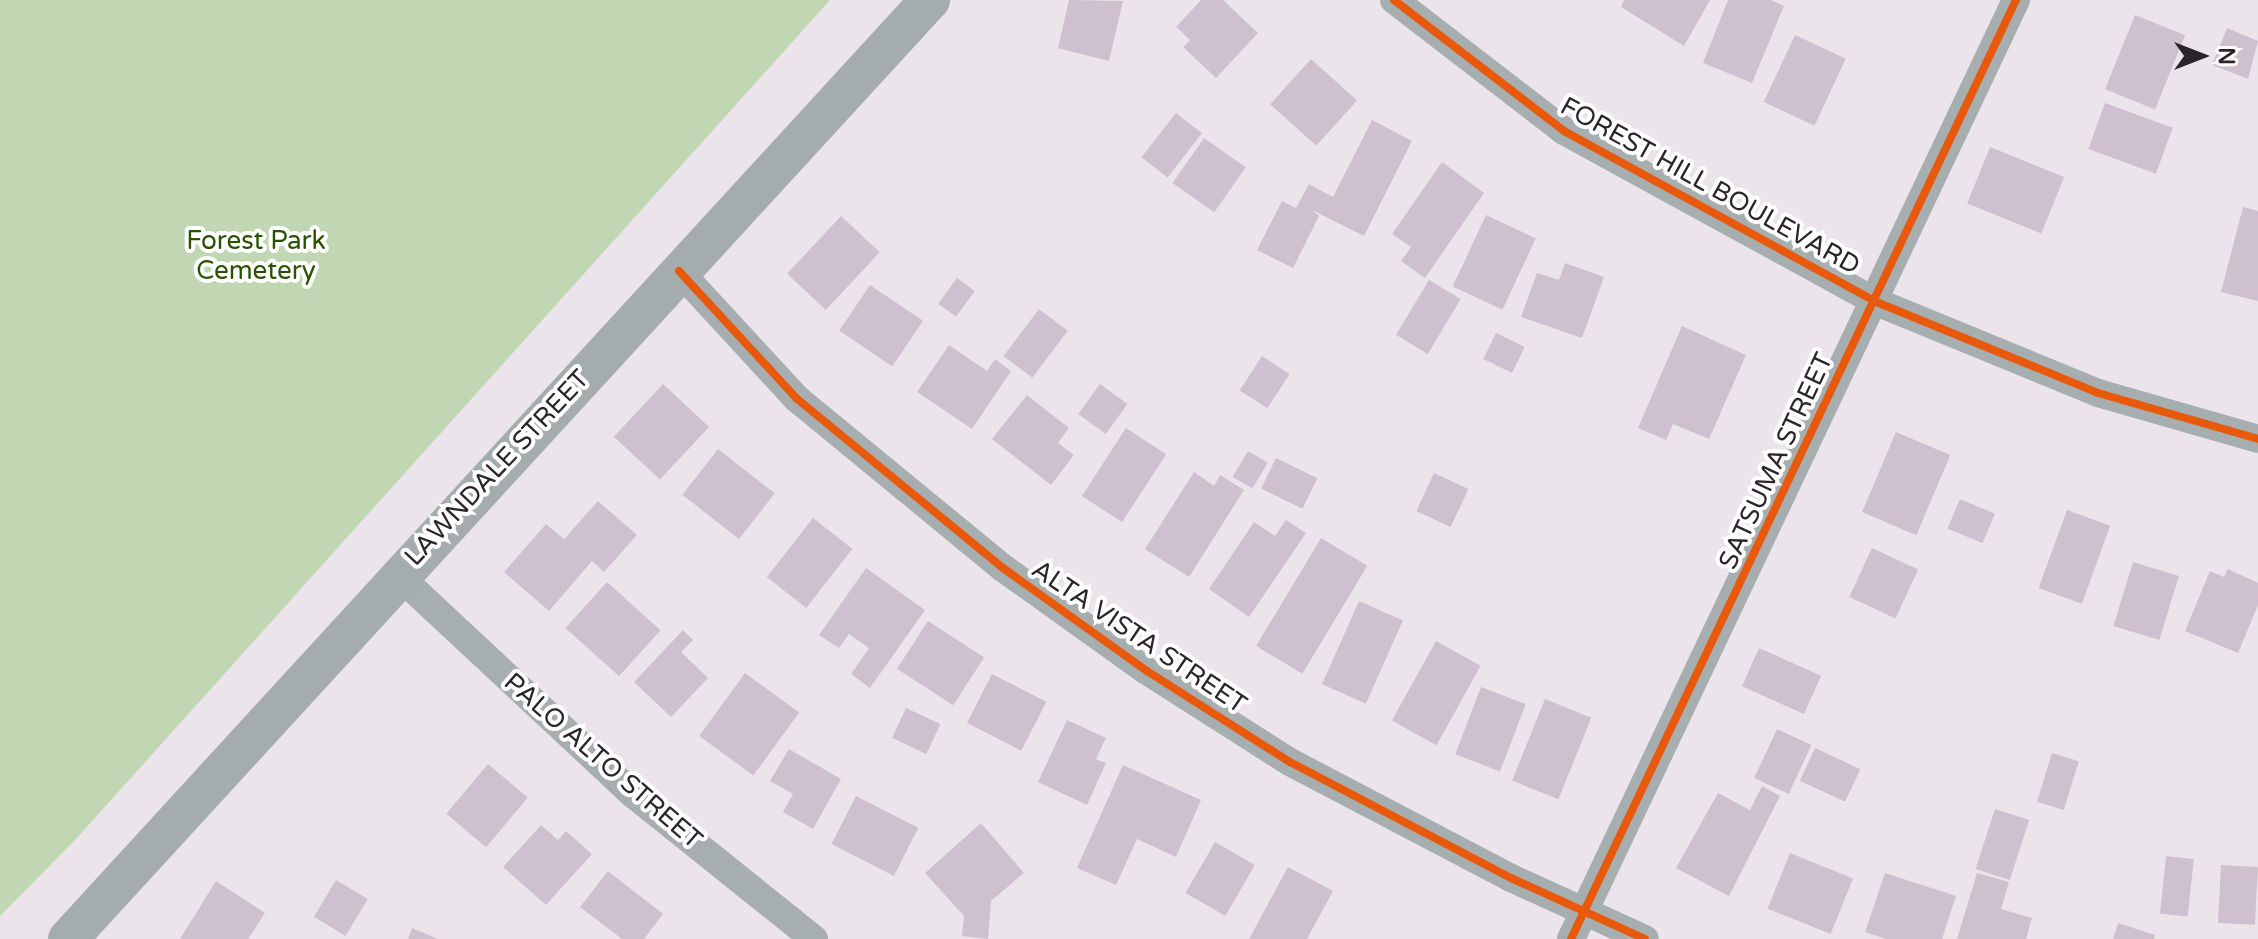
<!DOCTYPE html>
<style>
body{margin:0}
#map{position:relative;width:2258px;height:939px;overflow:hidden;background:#ebe5eb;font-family:"Varela Round",sans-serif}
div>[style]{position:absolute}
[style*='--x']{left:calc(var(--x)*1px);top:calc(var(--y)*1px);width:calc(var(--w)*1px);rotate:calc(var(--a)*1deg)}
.green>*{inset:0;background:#c1d6b3}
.building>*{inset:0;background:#cfc0cf;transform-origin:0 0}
.minor>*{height:28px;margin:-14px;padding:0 14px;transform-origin:14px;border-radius:14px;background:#a7aeaf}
.secondary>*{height:40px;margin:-20px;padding:0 20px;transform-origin:20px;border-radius:20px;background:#a5acae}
.cycleway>*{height:8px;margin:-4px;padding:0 4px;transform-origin:4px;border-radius:4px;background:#e8590c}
span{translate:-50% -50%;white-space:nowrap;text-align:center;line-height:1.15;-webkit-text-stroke:8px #fff;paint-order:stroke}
.street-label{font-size:26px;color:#2a252a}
.park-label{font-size:26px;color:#295100}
.north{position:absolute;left:2162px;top:16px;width:80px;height:80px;-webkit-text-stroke:6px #fff;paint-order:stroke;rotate:90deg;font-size:22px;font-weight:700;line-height:32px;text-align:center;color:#2a252a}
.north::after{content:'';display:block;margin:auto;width:28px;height:36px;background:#2a252a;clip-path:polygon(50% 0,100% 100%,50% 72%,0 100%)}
</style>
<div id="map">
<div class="green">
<div style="clip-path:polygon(0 0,830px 0,76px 839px,0 916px)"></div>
</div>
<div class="building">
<div style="clip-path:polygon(1069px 0,1123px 1px,1109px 61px,1058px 48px)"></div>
<div style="clip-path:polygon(1201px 0,1223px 0,1258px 33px,1216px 78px,1183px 47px,1190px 40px,1176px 27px)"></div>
<div style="clip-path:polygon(1624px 0,1710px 0,1684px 46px,1621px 7px)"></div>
<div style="clip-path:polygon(1728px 0,1771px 0,1784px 6px,1752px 83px,1703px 63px)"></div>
<div style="left:2135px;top:15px;width:54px;height:80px;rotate:22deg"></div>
<div style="clip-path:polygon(2227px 28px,2258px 41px,2248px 79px,2212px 65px)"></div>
<div style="left:1795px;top:35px;width:56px;height:74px;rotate:25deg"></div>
<div style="left:1311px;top:59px;width:62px;height:61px;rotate:42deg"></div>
<div style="left:2105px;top:103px;width:72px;height:49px;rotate:20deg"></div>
<div style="left:1176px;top:113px;width:33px;height:56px;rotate:38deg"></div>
<div style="clip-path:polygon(1372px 120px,1412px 141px,1364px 236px,1312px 210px,1319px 216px,1293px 268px,1257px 250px,1282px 201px,1296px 208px,1309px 184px,1333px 197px)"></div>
<div style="left:1204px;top:138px;width:51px;height:55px;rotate:35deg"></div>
<div style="left:1990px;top:147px;width:80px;height:61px;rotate:22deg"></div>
<div style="clip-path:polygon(1442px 162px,1484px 193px,1425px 278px,1401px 261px,1411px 247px,1392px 234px)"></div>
<div style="clip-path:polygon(2243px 207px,2258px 211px,2258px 301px,2221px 292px)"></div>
<div style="left:1486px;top:215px;width:55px;height:79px;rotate:25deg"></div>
<div style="left:841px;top:216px;width:53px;height:79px;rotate:43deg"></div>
<div style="clip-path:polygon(1565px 263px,1604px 277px,1582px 338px,1521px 317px,1537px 273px,1559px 280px)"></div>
<div style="left:957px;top:278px;width:22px;height:32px;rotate:36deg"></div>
<div style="left:1429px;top:280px;width:37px;height:64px;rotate:31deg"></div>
<div style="left:870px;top:285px;width:64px;height:55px;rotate:34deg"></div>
<div style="left:1039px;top:309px;width:36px;height:59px;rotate:37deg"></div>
<div style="clip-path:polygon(1682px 326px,1746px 355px,1709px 439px,1673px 424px,1666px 440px,1638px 428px)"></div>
<div style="left:1496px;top:333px;width:32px;height:29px;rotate:26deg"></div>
<div style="clip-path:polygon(949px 345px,987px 371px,995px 359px,1011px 371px,972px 429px,917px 392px)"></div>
<div style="left:1262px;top:356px;width:33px;height:41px;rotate:33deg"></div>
<div style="left:663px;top:384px;width:63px;height:72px;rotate:43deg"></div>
<div style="left:1100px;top:384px;width:34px;height:37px;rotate:36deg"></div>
<div style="clip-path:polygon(1027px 395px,1069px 428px,1058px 443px,1074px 455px,1051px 485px,992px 439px)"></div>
<div style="left:1126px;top:428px;width:48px;height:81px;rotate:33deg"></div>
<div style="left:1896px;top:432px;width:59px;height:87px;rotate:23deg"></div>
<div style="left:718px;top:449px;width:72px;height:58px;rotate:38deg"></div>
<div style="left:1248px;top:451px;width:23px;height:30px;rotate:31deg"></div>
<div style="left:1276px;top:458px;width:46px;height:34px;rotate:26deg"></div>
<div style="clip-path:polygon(1194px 472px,1214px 486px,1220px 475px,1244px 490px,1189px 577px,1145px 549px)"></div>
<div style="left:1434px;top:473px;width:38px;height:42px;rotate:25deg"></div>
<div style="left:1960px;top:499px;width:38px;height:32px;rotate:23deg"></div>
<div style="clip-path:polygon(598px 501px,637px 535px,604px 572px,592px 561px,549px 611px,504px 572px,546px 524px,564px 539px)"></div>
<div style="left:2067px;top:510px;width:46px;height:83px;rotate:20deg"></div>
<div style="left:813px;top:518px;width:50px;height:75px;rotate:38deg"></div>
<div style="clip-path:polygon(1286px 520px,1306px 533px,1249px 617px,1209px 589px,1254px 522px,1275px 536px)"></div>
<div style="left:1321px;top:538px;width:54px;height:126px;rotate:31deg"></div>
<div style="left:1872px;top:548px;width:51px;height:54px;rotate:25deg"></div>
<div style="left:2133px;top:562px;width:48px;height:67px;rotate:17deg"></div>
<div style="clip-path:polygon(866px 568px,925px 610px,870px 688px,851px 674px,869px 648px,849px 634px,839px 648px,819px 635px)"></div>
<div style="clip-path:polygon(2228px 569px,2258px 583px,2258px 605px,2238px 653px,2185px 631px,2210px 571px,2224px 577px)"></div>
<div style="left:607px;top:582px;width:72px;height:62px;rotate:42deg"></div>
<div style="left:1359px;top:601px;width:48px;height:91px;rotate:24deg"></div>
<div style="left:928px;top:621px;width:67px;height:57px;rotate:33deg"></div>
<div style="clip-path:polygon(683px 630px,693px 640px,681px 652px,708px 678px,671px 717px,634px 682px)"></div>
<div style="left:1436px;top:641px;width:51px;height:91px;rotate:29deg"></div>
<div style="left:1759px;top:648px;width:68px;height:42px;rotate:24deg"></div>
<div style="left:745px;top:673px;width:67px;height:78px;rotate:36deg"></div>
<div style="left:992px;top:674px;width:61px;height:55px;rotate:27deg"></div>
<div style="left:1481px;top:687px;width:48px;height:72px;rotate:21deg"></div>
<div style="left:1545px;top:699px;width:50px;height:88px;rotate:22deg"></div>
<div style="left:906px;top:708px;width:38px;height:33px;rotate:25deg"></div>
<div style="clip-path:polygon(1067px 720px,1106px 738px,1096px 759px,1106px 763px,1087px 805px,1038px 782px)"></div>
<div style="left:1777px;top:729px;width:38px;height:54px;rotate:25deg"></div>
<div style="left:1815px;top:748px;width:50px;height:36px;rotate:25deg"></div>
<div style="clip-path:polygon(789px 749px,841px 779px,813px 829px,783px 812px,793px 794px,770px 781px)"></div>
<div style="left:2052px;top:753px;width:28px;height:51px;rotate:17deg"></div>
<div style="left:488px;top:764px;width:52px;height:65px;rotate:40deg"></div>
<div style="clip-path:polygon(1123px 765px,1201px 800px,1176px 857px,1137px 839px,1116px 885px,1077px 868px)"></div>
<div style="clip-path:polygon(1762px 786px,1780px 796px,1729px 896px,1676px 868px,1718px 793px,1750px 810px)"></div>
<div style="left:856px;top:796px;width:70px;height:54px;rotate:27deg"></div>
<div style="left:1995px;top:809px;width:36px;height:63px;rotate:18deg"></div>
<div style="clip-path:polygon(981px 823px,1024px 873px,991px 901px,988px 939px,962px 936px,964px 916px,925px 873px)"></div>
<div style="clip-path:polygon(541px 825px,558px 840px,566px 831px,592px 854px,546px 905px,503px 867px)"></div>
<div style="left:1215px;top:842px;width:46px;height:59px;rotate:30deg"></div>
<div style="left:1790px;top:853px;width:68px;height:60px;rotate:22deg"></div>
<div style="left:2166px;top:856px;width:28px;height:58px;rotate:6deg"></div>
<div style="left:2221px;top:865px;width:37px;height:58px;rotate:3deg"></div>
<div style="clip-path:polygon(1288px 867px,1333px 891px,1307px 939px,1249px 939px)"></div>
<div style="clip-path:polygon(608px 871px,663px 914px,644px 939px,622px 939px,580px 907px)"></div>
<div style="clip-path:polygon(1885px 873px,1956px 896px,1942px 939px,1886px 939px,1865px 932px)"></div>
<div style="clip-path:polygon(1977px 873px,2009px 882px,2001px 909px,2032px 918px,2026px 939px,1957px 939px)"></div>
<div style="left:336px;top:880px;width:37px;height:43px;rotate:31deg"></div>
<div style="clip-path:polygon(216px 881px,265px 913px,248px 939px,180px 939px)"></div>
<div style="clip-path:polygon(2118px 923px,2155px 935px,2154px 939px,2113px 939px)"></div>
<div style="clip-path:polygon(412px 928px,438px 939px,408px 939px)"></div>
</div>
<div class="minor">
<div style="--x:1394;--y:0;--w:215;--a:37.6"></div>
<div style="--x:1564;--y:131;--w:354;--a:28.7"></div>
<div style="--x:1874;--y:301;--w:242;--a:22.3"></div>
<div style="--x:2098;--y:393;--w:166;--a:16"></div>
<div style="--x:679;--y:271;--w:173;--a:47.3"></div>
<div style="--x:796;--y:398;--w:268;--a:39.4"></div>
<div style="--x:1003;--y:568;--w:177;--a:35.6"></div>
<div style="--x:1147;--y:671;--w:169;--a:32.5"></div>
<div style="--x:1290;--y:762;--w:250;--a:27.7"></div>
<div style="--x:1511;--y:878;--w:147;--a:24.5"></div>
<div style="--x:398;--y:575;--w:321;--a:43"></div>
<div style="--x:633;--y:794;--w:232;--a:38.7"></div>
<div style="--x:1571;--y:939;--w:1039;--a:-64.64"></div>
</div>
<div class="secondary">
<div style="--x:68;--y:939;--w:1275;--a:-47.45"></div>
</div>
<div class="cycleway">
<div style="--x:1394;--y:0;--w:215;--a:37.6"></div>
<div style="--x:1564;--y:131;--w:354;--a:28.7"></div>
<div style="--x:1874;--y:301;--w:242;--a:22.3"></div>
<div style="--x:2098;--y:393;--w:166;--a:16"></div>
<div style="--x:679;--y:271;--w:173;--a:47.3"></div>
<div style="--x:796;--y:398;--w:268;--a:39.4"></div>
<div style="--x:1003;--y:568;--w:177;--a:35.6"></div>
<div style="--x:1147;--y:671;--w:169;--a:32.5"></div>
<div style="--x:1290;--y:762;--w:250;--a:27.7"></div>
<div style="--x:1511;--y:878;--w:147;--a:24.5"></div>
<div style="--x:1571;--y:939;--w:1039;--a:-64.64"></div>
</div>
<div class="street-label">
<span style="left:1710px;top:186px;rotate:29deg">FOREST HILL BOULEVARD</span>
<span style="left:1776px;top:461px;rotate:-65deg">SATSUMA STREET</span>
<span style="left:497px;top:468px;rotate:-47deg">LAWNDALE STREET</span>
<span style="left:1139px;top:637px;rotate:34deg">ALTA VISTA STREET</span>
<span style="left:603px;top:761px;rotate:41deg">PALO ALTO STREET</span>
</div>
<div class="park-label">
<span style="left:256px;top:256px">Forest Park<br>Cemetery</span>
</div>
<div class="north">N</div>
</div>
